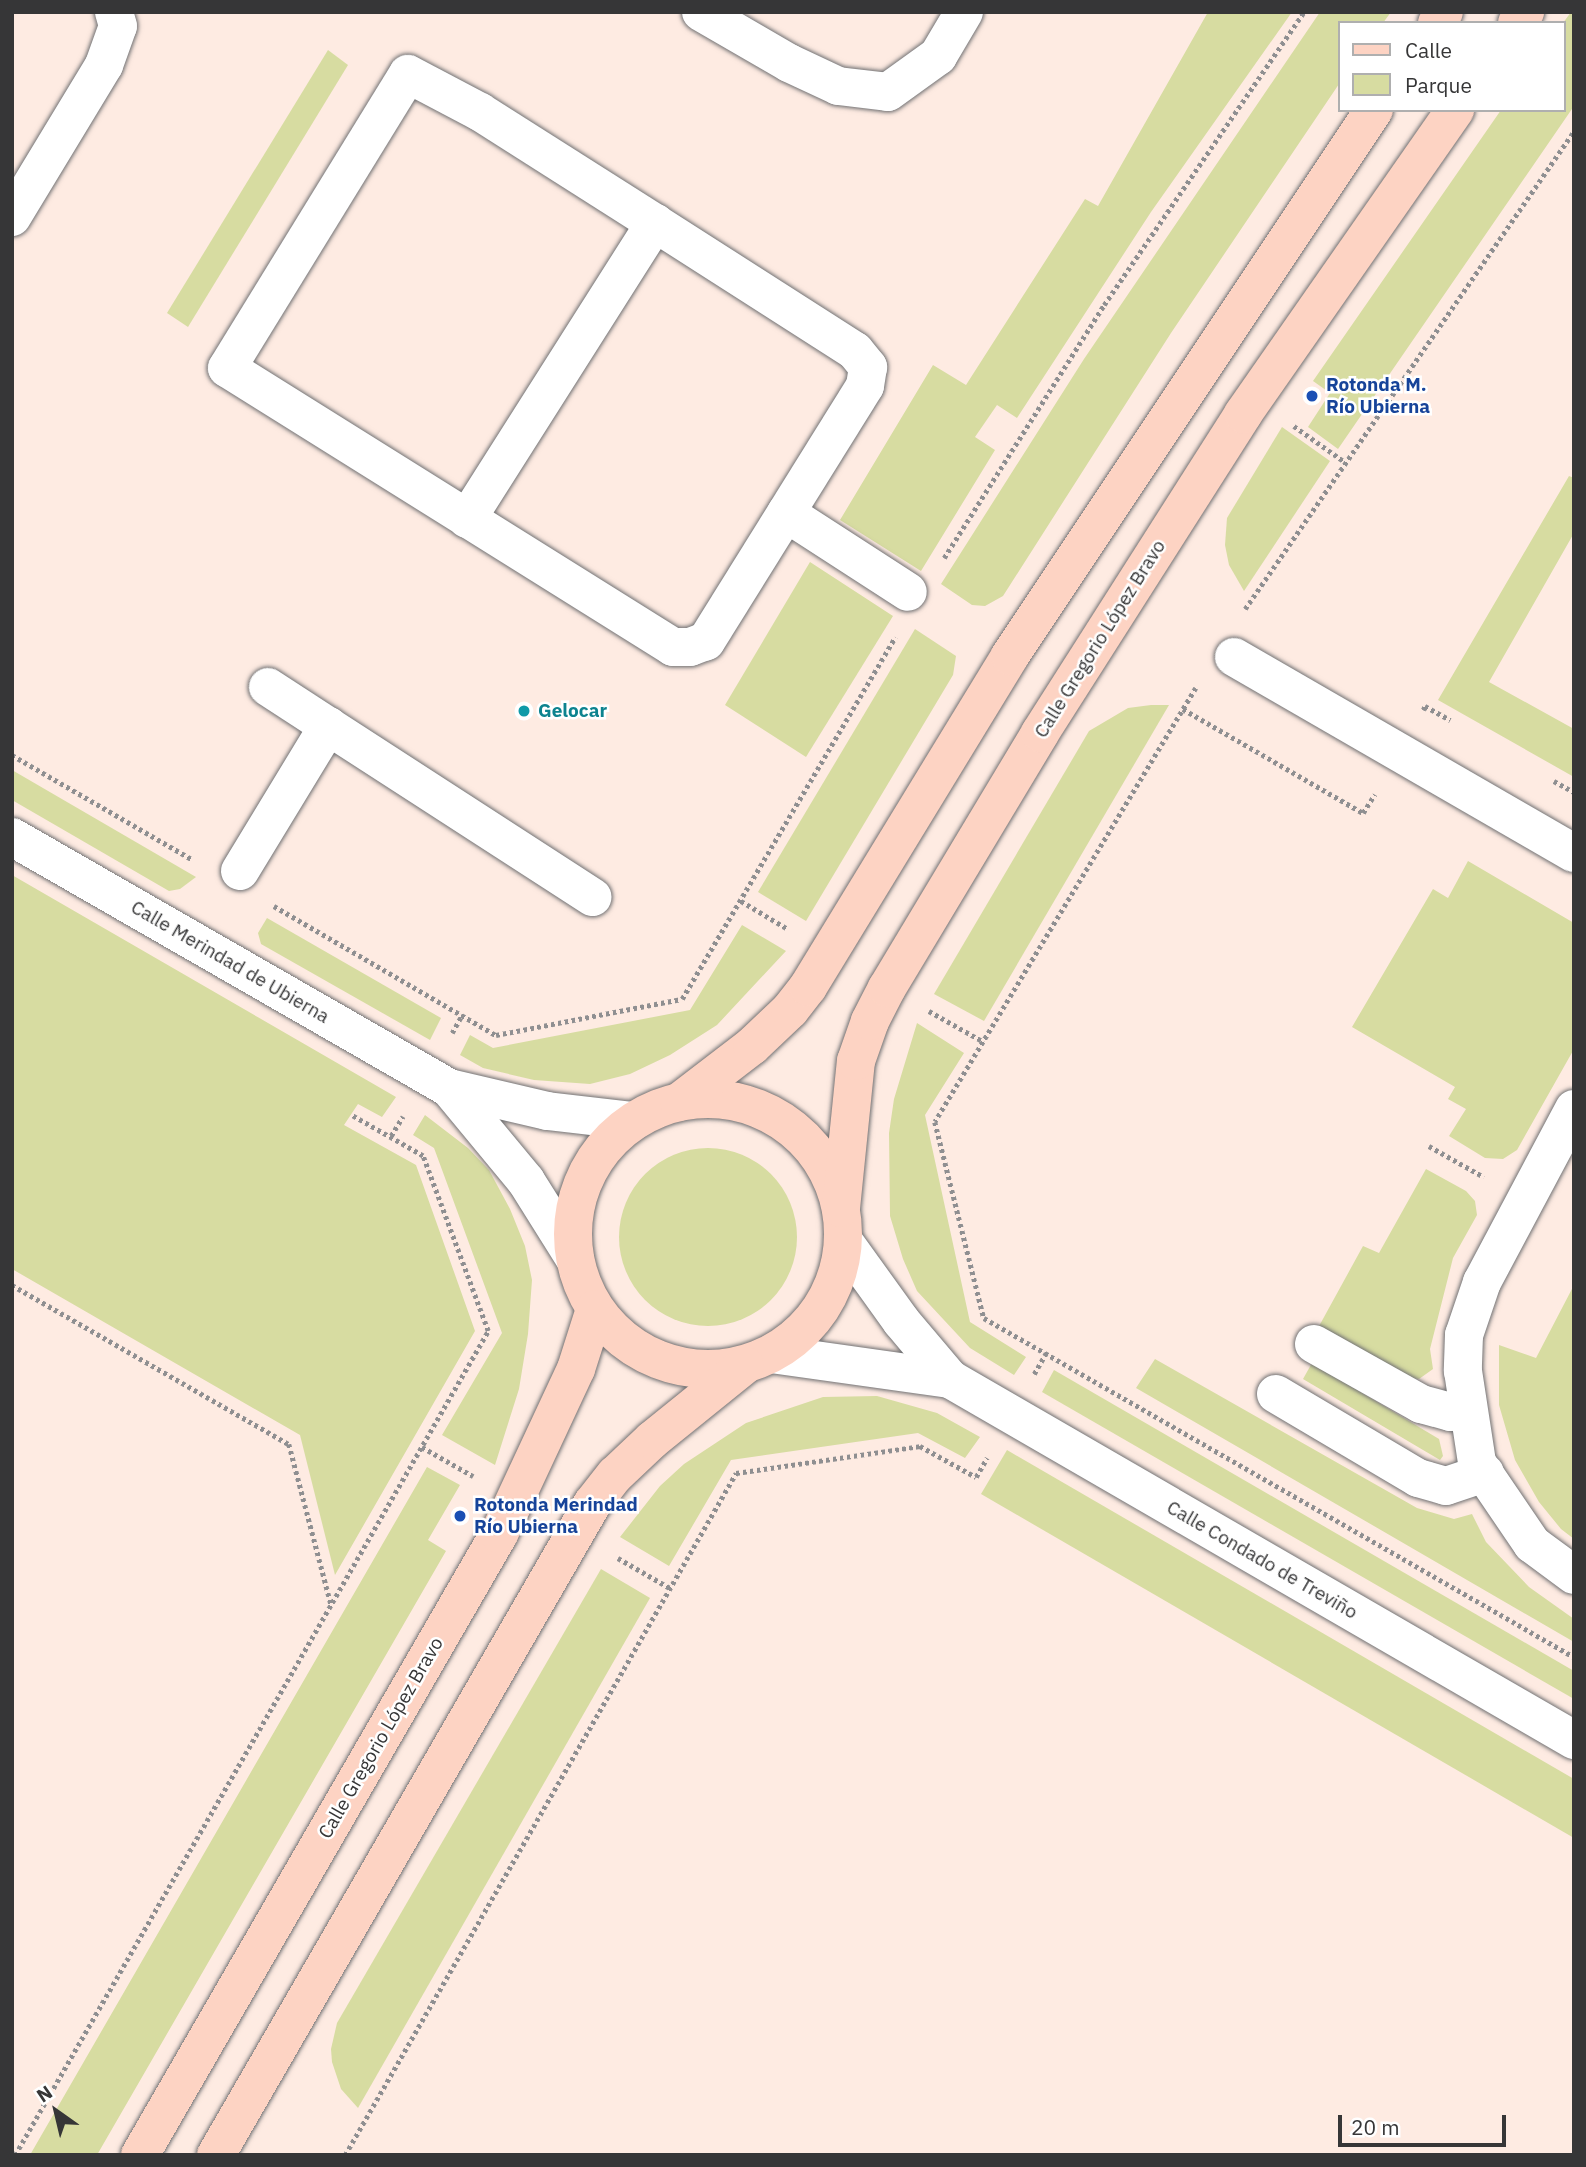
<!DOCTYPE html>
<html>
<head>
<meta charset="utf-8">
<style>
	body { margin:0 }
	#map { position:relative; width:1586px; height:2167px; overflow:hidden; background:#f9f9fb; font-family:"IBM Plex Sans",sans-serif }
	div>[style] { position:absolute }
	.industrial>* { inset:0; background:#feebe2 }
	.green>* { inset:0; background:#d7dca1 }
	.round { border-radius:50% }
	.path>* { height:4.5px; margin-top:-2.25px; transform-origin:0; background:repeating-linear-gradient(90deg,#8f8f91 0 3.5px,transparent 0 7px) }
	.roads { filter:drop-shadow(0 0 2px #717173) drop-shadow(0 0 2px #717173) }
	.minor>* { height:38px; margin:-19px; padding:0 19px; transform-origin:19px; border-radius:19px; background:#fff }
	.major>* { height:38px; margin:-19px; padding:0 19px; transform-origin:19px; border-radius:19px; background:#fdd3c3 }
	.major>.ring { margin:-19px; padding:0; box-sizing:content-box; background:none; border:38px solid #fdd3c3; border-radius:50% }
	.dots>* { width:19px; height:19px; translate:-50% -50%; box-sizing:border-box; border:4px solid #fff; border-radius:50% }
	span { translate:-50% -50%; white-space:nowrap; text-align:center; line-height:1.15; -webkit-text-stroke:5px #fff; paint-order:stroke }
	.transit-label { font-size:19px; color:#164399; font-weight:700 }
	.left { translate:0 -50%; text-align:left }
	.street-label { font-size:19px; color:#363637 }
	.culture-label { font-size:19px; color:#0d838f; font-weight:700 }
	.frame { position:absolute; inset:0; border:14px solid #363637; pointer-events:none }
	.legend { position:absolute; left:1338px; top:21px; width:228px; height:91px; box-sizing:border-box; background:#fff; border:2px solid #afafaf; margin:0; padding:9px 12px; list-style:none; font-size:21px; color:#363637 }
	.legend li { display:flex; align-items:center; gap:14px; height:35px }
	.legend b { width:35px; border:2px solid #afafaf }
	.north { position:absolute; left:21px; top:2076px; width:70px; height:70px; -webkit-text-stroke:5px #fff; paint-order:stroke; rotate:326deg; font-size:19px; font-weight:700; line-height:28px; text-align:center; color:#363637 }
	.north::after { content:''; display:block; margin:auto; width:24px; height:32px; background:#363637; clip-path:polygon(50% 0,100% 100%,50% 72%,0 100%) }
	.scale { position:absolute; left:1338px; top:2115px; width:168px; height:32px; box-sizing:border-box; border:4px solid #363637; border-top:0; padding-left:9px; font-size:21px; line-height:24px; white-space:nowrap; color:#363637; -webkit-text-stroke:5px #fff; paint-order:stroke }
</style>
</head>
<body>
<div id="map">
	<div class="industrial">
		<div style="clip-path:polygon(evenodd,12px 12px,1574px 12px,1574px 2155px,12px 2155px,12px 12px,1339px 23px,1563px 23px,1563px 110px,1339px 110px,1339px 23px)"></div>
	</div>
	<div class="green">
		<div style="clip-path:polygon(1208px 12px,1292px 12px,1151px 212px,1017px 418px,997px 405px,975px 437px,995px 450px,921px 571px,840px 520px,933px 365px,966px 385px,1085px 199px,1098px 206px)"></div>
		<div style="clip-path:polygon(1320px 12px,1391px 12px,1383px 23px,1339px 23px,1339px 84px,1171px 333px,1003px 596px,985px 606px,972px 605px,941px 584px,1084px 359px)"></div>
		<div style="clip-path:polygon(1571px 12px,1574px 12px,1574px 106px,1338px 449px,1308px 427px,1330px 393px,1313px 381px,1501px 110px,1563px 110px,1563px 23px)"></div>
		<div style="clip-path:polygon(328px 50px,348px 65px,188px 327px,167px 313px)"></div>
		<div style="clip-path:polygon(1282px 427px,1330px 461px,1244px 591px,1229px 565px,1225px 545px,1227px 518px)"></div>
		<div style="clip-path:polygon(1569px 476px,1574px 478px,1574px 533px,1489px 682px,1574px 729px,1574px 777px,1438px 700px)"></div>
		<div style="clip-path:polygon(810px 562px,893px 616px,806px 757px,725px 705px)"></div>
		<div style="clip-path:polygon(915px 629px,956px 656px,953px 675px,806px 921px,758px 892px)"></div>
		<div style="clip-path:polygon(1151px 705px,1169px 705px,984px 1021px,934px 994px,1089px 731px,1128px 708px)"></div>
		<div style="clip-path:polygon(12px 770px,196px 877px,180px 889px,169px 891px,12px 800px)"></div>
		<div style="clip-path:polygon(1468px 861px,1574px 923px,1574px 1049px,1517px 1150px,1503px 1159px,1485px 1158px,1449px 1136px,1466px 1109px,1448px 1099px,1455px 1087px,1352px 1027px,1433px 889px,1448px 898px)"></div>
		<div style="clip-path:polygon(12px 875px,396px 1097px,382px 1117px,358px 1104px,344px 1125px,416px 1165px,475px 1331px,335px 1575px,300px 1435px,12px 1269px)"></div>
		<div style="clip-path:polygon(267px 918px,441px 1018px,430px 1040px,261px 944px,258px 933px)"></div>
		<div style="clip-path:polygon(742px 925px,786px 951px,717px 1025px,670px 1055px,630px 1074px,590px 1084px,534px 1080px,483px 1068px,460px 1055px,470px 1035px,493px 1048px,690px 1010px)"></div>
		<div style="clip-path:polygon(917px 1023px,964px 1053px,925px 1115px,970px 1322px,1026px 1357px,1014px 1375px,970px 1348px,917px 1291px,903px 1259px,890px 1216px,889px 1133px,894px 1099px)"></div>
		<div style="clip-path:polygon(425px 1115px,468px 1148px,489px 1170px,510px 1209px,525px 1246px,532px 1280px,528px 1334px,519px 1389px,495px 1465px,442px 1435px,502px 1333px,434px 1148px,413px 1135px)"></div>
		<div class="round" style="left:619px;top:1148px;width:178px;height:178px"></div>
		<div style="clip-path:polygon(1426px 1169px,1466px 1191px,1475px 1201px,1477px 1215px,1453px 1258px,1430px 1349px,1433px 1369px,1419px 1379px,1401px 1377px,1318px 1328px,1363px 1246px,1379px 1253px)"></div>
		<div style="clip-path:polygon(1574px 1285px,1574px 1539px,1561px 1529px,1539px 1502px,1515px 1460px,1499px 1405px,1499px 1345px,1536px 1358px)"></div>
		<div style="clip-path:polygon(1155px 1359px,1417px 1508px,1454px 1519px,1472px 1514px,1486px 1542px,1529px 1587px,1574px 1619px,1574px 1642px,1136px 1388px)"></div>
		<div style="clip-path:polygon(1312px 1363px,1439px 1439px,1443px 1456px,1440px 1460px,1303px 1379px)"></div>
		<div style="clip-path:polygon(1054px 1370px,1574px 1671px,1574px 1699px,1042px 1392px)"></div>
		<div style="clip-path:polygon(877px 1396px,937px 1413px,980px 1437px,965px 1458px,918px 1433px,731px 1460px,669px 1566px,620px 1537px,660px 1486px,684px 1464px,746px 1423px,823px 1397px)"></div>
		<div style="clip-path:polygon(1007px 1450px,1574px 1779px,1574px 1838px,981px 1494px)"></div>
		<div style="clip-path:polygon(427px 1467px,460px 1485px,428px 1540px,446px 1551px,97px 2155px,30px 2155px)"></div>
		<div style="clip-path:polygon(601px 1569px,650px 1598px,358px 2108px,341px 2089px,332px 2062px,331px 2049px,337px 2023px)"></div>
	</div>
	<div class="path">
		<div style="left:1294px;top:426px;width:62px;rotate:35.2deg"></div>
		<div style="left:944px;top:558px;width:299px;rotate:-57.7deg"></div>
		<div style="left:1104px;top:305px;width:355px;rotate:-55.7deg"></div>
		<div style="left:1245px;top:609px;width:580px;rotate:-55.46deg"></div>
		<div style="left:1196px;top:688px;width:506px;rotate:121.02deg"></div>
		<div style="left:935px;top:1122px;width:202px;rotate:76deg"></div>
		<div style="left:984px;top:1318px;width:680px;rotate:29.88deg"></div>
		<div style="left:1183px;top:709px;width:208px;rotate:30deg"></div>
		<div style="left:1363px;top:813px;width:22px;rotate:-58deg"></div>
		<div style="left:1423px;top:710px;width:4px;rotate:-63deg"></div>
		<div style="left:1425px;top:706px;width:29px;rotate:29deg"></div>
		<div style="left:12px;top:755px;width:209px;rotate:30.1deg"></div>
		<div style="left:1554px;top:781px;width:23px;rotate:29deg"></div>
		<div style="left:741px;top:901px;width:55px;rotate:30.8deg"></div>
		<div style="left:274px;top:906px;width:257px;rotate:30.2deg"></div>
		<div style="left:496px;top:1035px;width:189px;rotate:-11deg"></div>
		<div style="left:682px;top:999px;width:420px;rotate:-59.5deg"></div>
		<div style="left:929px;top:1011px;width:63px;rotate:29.4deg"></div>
		<div style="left:452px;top:1033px;width:21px;rotate:-61deg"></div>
		<div style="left:391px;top:1136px;width:23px;rotate:-59deg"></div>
		<div style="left:1429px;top:1146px;width:63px;rotate:29.4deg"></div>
		<div style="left:12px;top:1285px;width:319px;rotate:29.9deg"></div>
		<div style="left:289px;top:1444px;width:165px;rotate:75.3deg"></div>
		<div style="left:1034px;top:1374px;width:24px;rotate:-60deg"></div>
		<div style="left:422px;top:1447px;width:59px;rotate:29.6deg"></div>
		<div style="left:618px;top:1558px;width:60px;rotate:30deg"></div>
		<div style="left:15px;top:2155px;width:950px;rotate:-60.14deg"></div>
		<div style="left:488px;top:1331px;width:187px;rotate:-110.4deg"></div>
		<div style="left:423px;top:1156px;width:81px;rotate:-150.3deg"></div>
		<div style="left:345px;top:2155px;width:786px;rotate:-60.17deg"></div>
		<div style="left:736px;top:1473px;width:186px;rotate:-8.3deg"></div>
		<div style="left:920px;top:1446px;width:64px;rotate:29deg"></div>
		<div style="left:976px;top:1477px;width:22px;rotate:-60deg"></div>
	</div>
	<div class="roads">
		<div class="minor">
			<div style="left:701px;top:12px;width:102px;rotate:30.1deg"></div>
			<div style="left:789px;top:63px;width:54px;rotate:25.1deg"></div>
			<div style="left:838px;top:86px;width:50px;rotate:6.8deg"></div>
			<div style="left:888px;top:92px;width:62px;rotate:-35.8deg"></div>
			<div style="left:938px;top:56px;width:51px;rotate:-59.4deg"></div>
			<div style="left:408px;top:74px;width:81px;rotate:27.8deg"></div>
			<div style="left:480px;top:112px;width:207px;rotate:32.4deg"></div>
			<div style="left:655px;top:223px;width:237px;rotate:32.6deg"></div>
			<div style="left:855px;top:351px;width:21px;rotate:51deg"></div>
			<div style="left:868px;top:367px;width:19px;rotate:99deg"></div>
			<div style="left:865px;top:386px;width:301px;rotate:121.9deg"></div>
			<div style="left:706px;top:641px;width:17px;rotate:159deg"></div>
			<div style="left:690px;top:647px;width:17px;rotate:180deg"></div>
			<div style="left:673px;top:647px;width:526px;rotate:-147.97deg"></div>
			<div style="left:227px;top:368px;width:345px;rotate:-58.4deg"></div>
			<div style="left:12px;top:217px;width:178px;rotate:-58.8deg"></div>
			<div style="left:104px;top:65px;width:41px;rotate:-70.3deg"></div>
			<div style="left:118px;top:26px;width:15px;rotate:-106deg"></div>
			<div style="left:786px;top:513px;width:145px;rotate:32.9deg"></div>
			<div style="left:467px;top:519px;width:351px;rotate:-57.6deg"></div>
			<div style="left:1234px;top:657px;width:392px;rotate:30deg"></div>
			<div style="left:268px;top:687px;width:72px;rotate:33deg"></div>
			<div style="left:12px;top:837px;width:504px;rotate:29.87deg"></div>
			<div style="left:449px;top:1088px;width:101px;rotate:13.2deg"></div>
			<div style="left:547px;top:1111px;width:87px;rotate:6.6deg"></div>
			<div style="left:240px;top:871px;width:170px;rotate:-58.7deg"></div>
			<div style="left:328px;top:726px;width:315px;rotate:32.9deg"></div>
			<div style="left:449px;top:1088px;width:121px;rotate:50.4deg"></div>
			<div style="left:526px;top:1181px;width:92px;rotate:57.9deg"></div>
			<div style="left:1574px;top:1109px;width:196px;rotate:118deg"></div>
			<div style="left:1482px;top:1282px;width:56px;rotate:108.8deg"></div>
			<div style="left:1464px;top:1335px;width:36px;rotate:92deg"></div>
			<div style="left:1463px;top:1371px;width:93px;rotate:81.3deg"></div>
			<div style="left:1477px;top:1463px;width:98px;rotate:55.8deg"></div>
			<div style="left:1532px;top:1544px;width:52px;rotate:36.4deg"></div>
			<div style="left:845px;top:1243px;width:96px;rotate:54.3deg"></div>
			<div style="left:901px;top:1321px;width:76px;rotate:49.8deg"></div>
			<div style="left:950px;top:1379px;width:721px;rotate:30.05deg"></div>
			<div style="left:1314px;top:1344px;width:123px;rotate:29.3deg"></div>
			<div style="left:1421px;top:1404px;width:31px;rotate:15deg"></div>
			<div style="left:1451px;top:1412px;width:17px;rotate:-17deg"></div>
			<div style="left:772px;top:1354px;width:180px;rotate:8deg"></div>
			<div style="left:1276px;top:1394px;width:165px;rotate:30.6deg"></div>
			<div style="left:1418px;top:1478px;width:29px;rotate:16deg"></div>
			<div style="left:1446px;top:1486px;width:41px;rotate:-18.4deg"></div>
		</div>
		<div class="major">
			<div style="left:1437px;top:23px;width:13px;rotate:-58deg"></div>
			<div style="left:1517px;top:23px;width:14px;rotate:-54deg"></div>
			<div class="ring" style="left:573px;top:1099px;width:232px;height:232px"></div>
			<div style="left:679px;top:1102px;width:92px;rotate:-37.5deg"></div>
			<div style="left:752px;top:1046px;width:52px;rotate:-43.5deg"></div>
			<div style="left:790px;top:1010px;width:29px;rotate:-52deg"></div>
			<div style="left:808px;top:987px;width:388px;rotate:-58.6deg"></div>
			<div style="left:1010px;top:656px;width:656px;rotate:-56.31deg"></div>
			<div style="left:841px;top:1208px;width:148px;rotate:-84.2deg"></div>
			<div style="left:856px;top:1061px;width:42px;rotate:-70.7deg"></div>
			<div style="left:870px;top:1021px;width:37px;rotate:-63deg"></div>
			<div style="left:887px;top:988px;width:297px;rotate:-59deg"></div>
			<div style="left:1040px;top:733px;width:378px;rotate:-57.5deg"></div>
			<div style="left:1243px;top:414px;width:371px;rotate:-55.1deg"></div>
			<div style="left:140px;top:2155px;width:717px;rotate:-59.97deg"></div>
			<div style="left:499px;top:1534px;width:182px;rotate:-65deg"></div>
			<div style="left:576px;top:1369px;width:63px;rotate:-72.4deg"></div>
			<div style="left:216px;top:2155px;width:752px;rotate:-59.99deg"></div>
			<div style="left:592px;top:1504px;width:37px;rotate:-52deg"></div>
			<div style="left:615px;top:1475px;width:51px;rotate:-43.4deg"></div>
			<div style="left:652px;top:1440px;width:119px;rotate:-38.9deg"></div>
		</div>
	</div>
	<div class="dots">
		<div style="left:1312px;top:396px;background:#1a4fb4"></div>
		<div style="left:524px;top:711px;background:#0f9aa8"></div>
		<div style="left:460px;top:1516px;background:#1a4fb4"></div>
	</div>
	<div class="transit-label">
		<span class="left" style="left:1326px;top:396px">Rotonda M.<br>Río Ubierna</span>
		<span class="left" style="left:474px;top:1516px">Rotonda Merindad<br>Río Ubierna</span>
	</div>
	<div class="street-label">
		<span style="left:1100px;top:639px;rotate:-58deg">Calle Gregorio López Bravo</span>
		<span style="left:230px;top:962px;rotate:30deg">Calle Merindad de Ubierna</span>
		<span style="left:1262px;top:1560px;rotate:30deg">Calle Condado de Treviño</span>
		<span style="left:381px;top:1738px;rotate:-60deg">Calle Gregorio López Bravo</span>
	</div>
	<div class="culture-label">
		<span class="left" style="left:538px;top:711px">Gelocar</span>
	</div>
	<div class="frame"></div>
	<ul class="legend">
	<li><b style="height:9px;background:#fdd3c3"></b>Calle</li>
	<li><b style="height:19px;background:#d7dca1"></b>Parque</li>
	</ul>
	<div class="north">N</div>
	<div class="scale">20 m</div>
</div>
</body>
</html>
